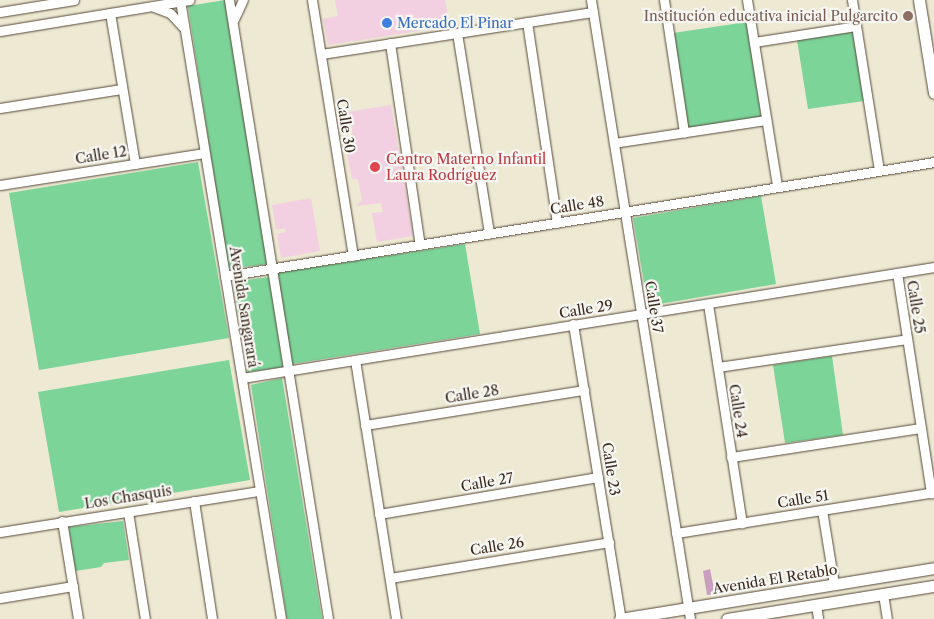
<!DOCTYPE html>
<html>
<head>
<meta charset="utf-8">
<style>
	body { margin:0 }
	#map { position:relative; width:934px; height:619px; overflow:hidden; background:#ede9d2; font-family:"Libre Caslon Text",serif }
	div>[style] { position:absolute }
	.built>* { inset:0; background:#f2cfe1 }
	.green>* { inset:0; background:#7cd499 }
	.building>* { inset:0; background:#c99ebe }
	.roads { filter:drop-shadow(0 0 1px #564739) drop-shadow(0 0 1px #564739) }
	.minor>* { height:9px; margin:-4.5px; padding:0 4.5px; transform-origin:4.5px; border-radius:4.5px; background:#fff }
	.major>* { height:11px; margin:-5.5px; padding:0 5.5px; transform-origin:5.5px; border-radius:5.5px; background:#fff }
	.dots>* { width:14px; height:14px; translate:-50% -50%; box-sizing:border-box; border:2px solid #f6f6f2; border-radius:50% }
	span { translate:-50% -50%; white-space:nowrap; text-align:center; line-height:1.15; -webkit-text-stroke:4.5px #f6f6f2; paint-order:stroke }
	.education-label { font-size:14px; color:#785e54 }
	.right { translate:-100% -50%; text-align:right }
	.shop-label { font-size:14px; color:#366cbe }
	.left { translate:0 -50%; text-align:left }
	.street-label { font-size:14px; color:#3b2a1e }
	.health-label { font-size:14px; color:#be3a42 }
</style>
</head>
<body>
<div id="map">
	<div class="built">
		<div style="clip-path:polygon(335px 0,445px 0,450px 26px,328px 45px,323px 19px,338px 16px)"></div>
		<div style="clip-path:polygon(391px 105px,413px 236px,377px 242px,372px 213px,383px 212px,381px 203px,356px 206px,362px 200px,358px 179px,352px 179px,347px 155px,354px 145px,351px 123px,342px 124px,341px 113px)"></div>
		<div style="clip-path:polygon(311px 198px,320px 251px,281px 258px,277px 234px,286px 232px,285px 228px,276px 230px,272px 205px)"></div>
	</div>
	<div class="green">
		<div style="clip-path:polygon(225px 0,268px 264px,228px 269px,188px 6px)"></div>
		<div style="clip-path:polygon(747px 22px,761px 117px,688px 128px,673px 33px)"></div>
		<div style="clip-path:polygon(853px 32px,864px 101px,808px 109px,797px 40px)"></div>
		<div style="clip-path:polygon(198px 162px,229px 338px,39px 370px,9px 193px)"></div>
		<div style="clip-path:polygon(761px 196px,776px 284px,648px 306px,633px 218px)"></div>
		<div style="clip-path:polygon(465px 244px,480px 334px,292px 364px,277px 273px)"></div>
		<div style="clip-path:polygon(269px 277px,283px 367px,248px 372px,233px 282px)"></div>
		<div style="clip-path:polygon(832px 356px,843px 435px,785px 443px,773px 365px)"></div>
		<div style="clip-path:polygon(229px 360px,250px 480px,59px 512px,38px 392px)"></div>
		<div style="clip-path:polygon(282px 378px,322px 619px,287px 619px,251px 385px)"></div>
		<div style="clip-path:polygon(123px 521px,129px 560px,104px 563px,101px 567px,75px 571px,69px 527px)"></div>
	</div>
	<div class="building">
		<div style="clip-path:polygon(710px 569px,715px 594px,707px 595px,703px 571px)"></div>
	</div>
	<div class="roads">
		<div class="minor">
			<div style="left:180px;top:0;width:627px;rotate:80.73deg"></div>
			<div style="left:229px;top:0;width:627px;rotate:80.91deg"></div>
			<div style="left:312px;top:0;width:259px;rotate:80.9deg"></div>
			<div style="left:591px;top:0;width:627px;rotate:80.91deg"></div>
			<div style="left:664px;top:0;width:134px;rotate:81.4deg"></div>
			<div style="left:747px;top:0;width:188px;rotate:80.8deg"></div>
			<div style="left:852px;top:0;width:173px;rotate:81deg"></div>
			<div style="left:154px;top:7px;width:17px;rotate:21deg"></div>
			<div style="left:170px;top:13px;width:19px;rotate:47deg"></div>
			<div style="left:0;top:12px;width:75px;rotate:-9.2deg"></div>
			<div style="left:110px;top:13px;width:153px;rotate:80.6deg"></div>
			<div style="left:234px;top:19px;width:21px;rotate:-65deg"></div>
			<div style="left:527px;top:22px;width:203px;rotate:81.5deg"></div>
			<div style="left:0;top:31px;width:192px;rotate:-9.3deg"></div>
			<div style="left:457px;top:33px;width:203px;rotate:80.9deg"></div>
			<div style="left:754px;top:42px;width:103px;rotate:-8.9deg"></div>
			<div style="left:390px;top:43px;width:204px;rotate:81.6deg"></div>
			<div style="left:321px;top:54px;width:275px;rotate:-8.8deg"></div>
			<div style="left:0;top:108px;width:123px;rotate:-8.9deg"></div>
			<div style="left:614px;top:143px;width:154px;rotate:-8.6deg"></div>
			<div style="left:0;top:185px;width:207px;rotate:-8.9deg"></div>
			<div style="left:897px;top:273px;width:223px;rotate:81.2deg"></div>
			<div style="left:225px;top:276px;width:718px;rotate:-9.13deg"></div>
			<div style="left:708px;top:304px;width:222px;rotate:81.2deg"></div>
			<div style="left:573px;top:324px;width:299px;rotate:80.8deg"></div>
			<div style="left:355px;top:360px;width:262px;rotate:81deg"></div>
			<div style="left:718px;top:367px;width:191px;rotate:-8.4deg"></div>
			<div style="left:242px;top:378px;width:701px;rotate:-9.11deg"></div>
			<div style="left:365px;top:425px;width:222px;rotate:-9.1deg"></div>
			<div style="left:731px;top:457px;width:192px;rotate:-8.7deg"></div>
			<div style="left:194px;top:501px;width:119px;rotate:81.3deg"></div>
			<div style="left:822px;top:510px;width:75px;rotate:80.8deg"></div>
			<div style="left:128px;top:512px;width:108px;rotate:81deg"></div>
			<div style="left:379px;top:514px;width:222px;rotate:-9.6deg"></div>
			<div style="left:62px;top:521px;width:99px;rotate:80.7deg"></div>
			<div style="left:0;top:532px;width:263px;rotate:-9deg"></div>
			<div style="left:676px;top:533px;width:261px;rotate:-9deg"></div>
			<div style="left:390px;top:578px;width:222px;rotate:-9.3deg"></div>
			<div style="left:883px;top:594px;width:25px;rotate:81deg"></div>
			<div style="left:0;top:598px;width:74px;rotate:-9.3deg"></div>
			<div style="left:816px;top:604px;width:15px;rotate:82deg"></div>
		</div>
		<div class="major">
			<div style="left:919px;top:0;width:94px;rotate:80.8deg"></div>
			<div style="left:620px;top:619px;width:318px;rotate:-9.2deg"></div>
			<div style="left:727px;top:619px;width:210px;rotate:-9.1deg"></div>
		</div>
	</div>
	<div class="dots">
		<div style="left:908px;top:16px;background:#8d6e63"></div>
		<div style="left:387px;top:23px;background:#3f7fe0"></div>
		<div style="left:375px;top:167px;background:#e0444e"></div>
	</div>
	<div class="education-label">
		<span class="right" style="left:898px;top:16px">Institución educativa inicial Pulgarcito</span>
	</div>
	<div class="shop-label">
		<span class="left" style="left:397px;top:23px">Mercado El Pinar</span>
	</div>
	<div class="street-label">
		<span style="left:346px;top:126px;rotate:81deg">Calle 30</span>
		<span style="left:101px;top:155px;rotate:-9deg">Calle 12</span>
		<span style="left:577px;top:205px;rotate:-9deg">Calle 48</span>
		<span style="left:244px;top:307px;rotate:81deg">Avenida Sangarará</span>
		<span style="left:654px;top:307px;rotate:81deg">Calle 37</span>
		<span style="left:916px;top:307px;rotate:81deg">Calle 25</span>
		<span style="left:586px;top:309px;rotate:-9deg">Calle 29</span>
		<span style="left:472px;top:394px;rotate:-9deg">Calle 28</span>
		<span style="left:738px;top:411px;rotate:81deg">Calle 24</span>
		<span style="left:611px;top:469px;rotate:81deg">Calle 23</span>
		<span style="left:487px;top:482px;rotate:-10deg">Calle 27</span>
		<span style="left:128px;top:497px;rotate:-9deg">Los Chasquis</span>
		<span style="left:803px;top:499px;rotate:-9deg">Calle 51</span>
		<span style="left:497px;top:546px;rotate:-9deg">Calle 26</span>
		<span style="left:775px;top:579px;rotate:-9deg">Avenida El Retablo</span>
	</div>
	<div class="health-label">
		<span class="left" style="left:386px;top:167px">Centro Materno Infantil<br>Laura Rodríguez</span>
	</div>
</div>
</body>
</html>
